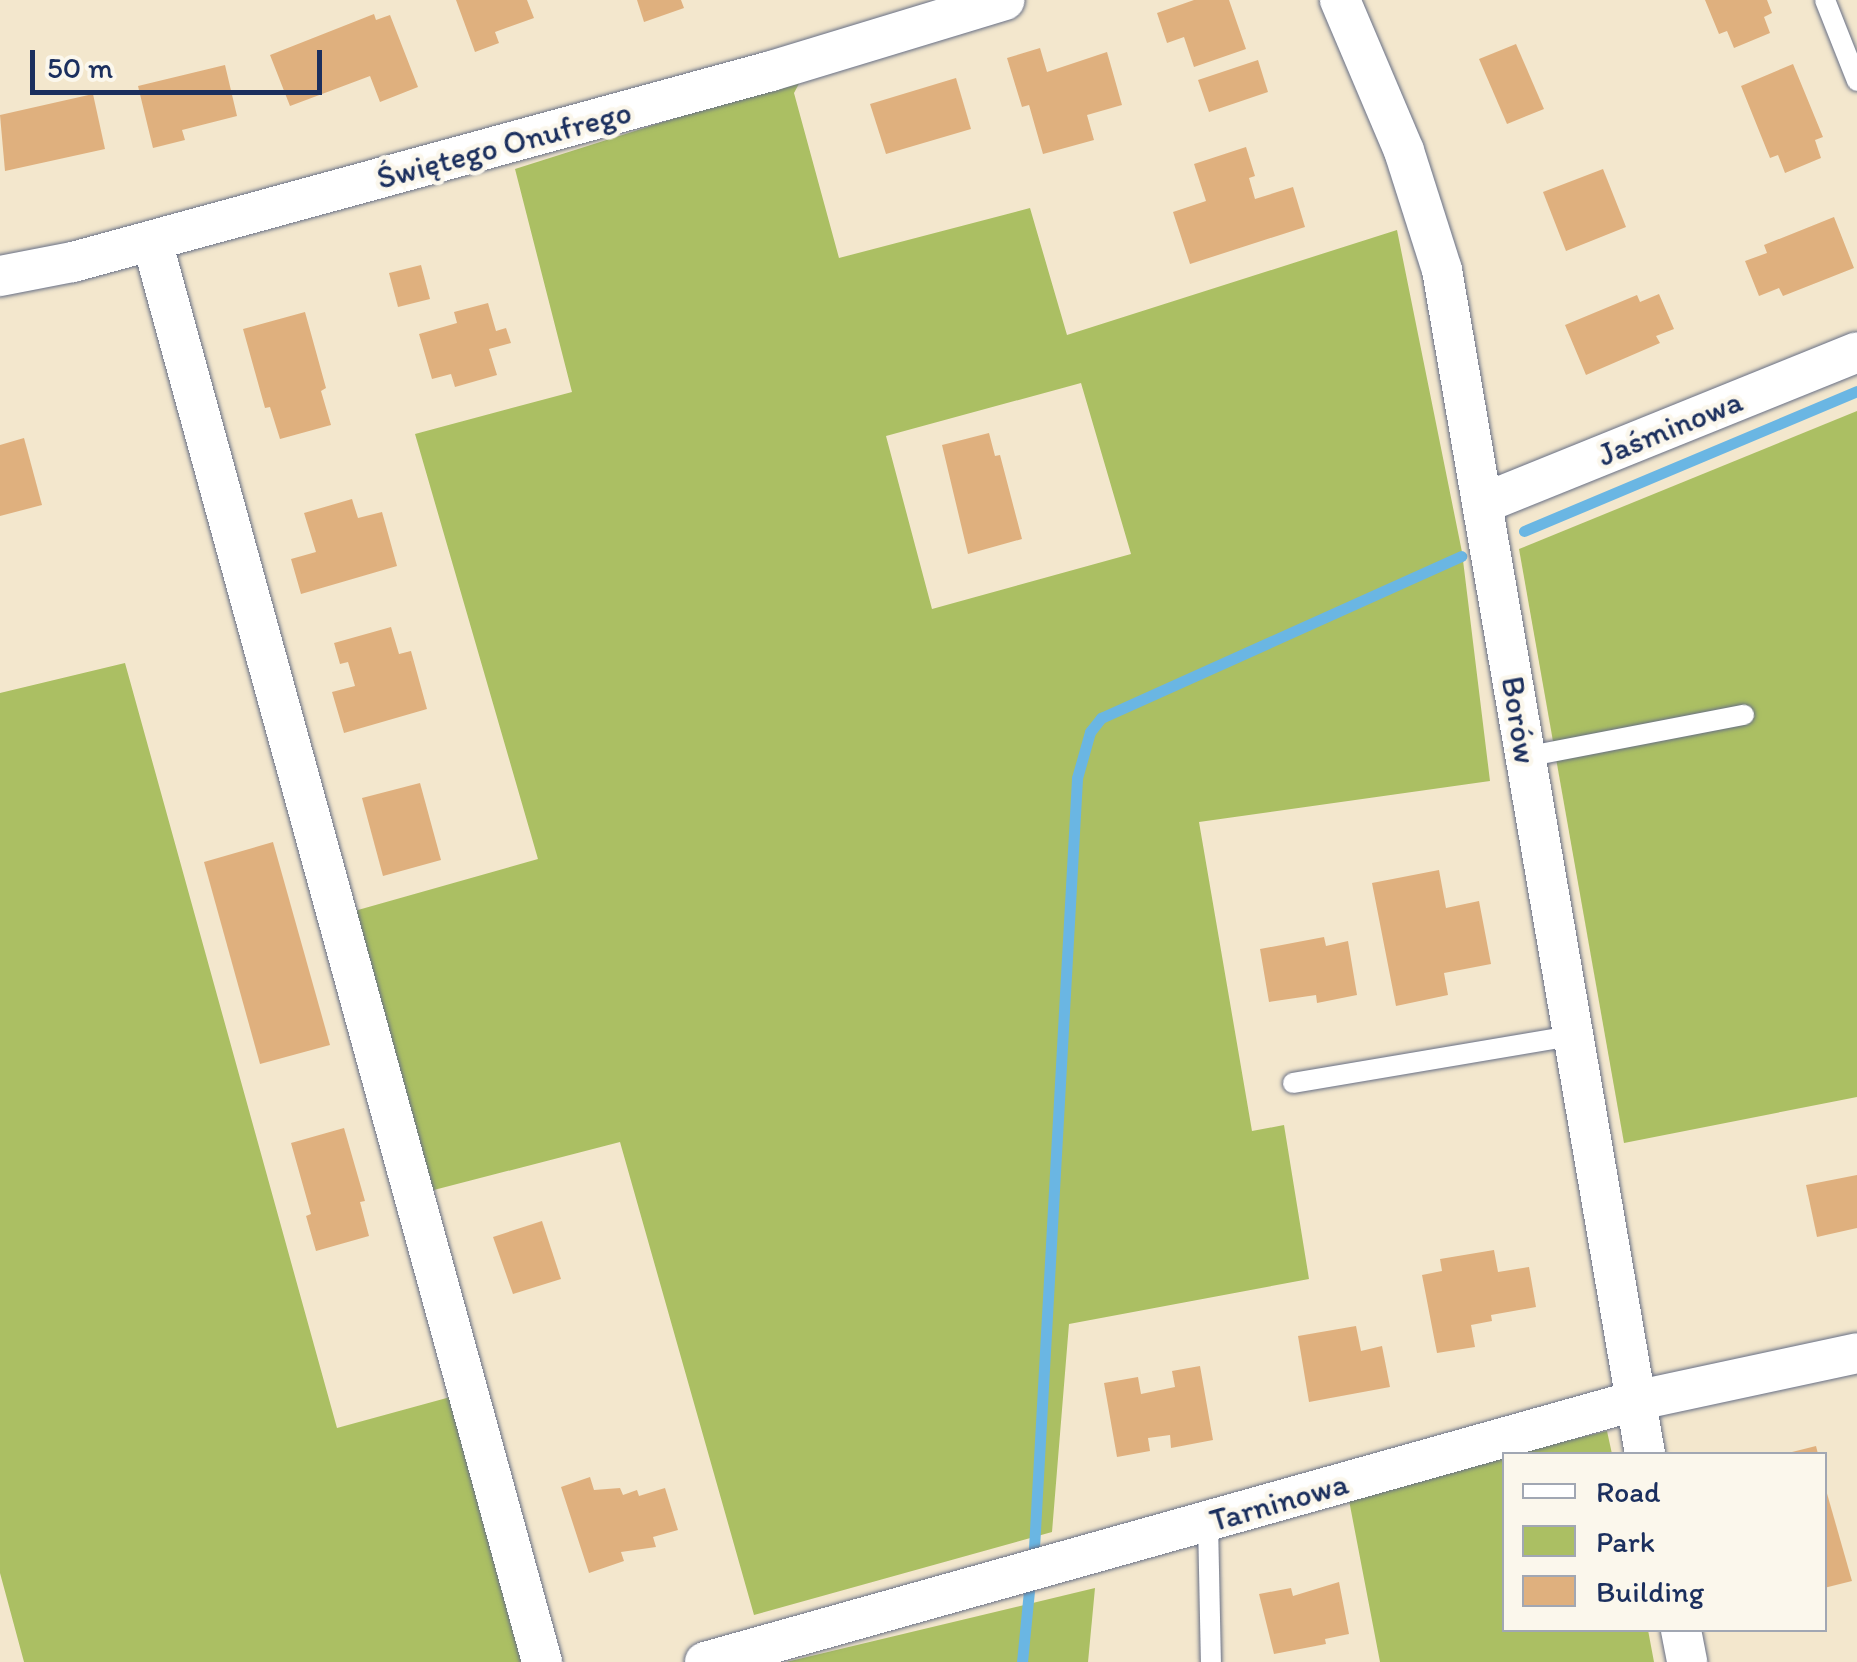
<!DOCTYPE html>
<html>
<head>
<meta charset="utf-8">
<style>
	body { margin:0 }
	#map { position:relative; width:1857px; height:1662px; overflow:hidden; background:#f3e7cd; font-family:Itim,sans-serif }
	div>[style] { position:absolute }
	.green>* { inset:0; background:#abbf63 }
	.stream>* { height:11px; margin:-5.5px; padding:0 5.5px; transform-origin:5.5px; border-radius:5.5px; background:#6ab6e3 }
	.building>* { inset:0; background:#dfb07e }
	.roads { filter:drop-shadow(0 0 2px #676f85) drop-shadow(0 0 2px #676f85) }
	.service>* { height:20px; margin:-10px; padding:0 10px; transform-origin:10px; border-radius:10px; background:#fff }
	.minor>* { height:40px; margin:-20px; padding:0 20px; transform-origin:20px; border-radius:20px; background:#fff }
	span { translate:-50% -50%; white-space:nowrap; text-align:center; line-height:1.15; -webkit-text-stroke:9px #fbf7ec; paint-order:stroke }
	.street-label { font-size:32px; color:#1b2f5e }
	.legend { position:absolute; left:1502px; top:1452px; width:325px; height:180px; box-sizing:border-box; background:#fbf7ec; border:2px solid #a1a7b3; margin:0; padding:12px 18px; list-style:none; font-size:30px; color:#1b2f5e }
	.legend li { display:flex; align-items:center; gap:20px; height:50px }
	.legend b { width:50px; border:2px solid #a1a7b3 }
	.scale { position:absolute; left:30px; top:50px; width:292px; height:45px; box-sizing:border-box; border:5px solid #1b2f5e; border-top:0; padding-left:12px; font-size:30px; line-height:35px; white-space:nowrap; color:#1b2f5e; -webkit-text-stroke:8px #fbf7ec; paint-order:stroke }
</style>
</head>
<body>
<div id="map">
	<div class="green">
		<div style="clip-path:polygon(evenodd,802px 78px,794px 93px,839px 258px,1030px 208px,1067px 335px,1397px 230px,1462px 552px,1490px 781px,1199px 822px,1252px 1131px,1284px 1125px,1309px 1279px,1069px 1324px,1052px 1532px,754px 1615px,620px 1142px,430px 1191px,521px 1662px,24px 1662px,0 1573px,0 693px,125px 663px,337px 1428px,454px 1396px,319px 921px,538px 859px,415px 434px,572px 392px,515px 169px,802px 78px,1081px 383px,1131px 554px,932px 609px,886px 436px,1081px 383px)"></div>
		<div style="clip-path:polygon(1857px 411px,1857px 1097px,1624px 1143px,1519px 549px)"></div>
		<div style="clip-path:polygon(1607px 1431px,1612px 1454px,1511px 1454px)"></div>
		<div style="clip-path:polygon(1504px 1456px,1504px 1630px,1648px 1630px,1654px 1662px,1380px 1662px,1348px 1495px)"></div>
		<div style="clip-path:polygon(1095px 1588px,1088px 1662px,786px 1662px)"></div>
	</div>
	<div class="stream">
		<div style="left:1524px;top:531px;width:361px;rotate:-22.8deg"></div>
		<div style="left:1034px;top:1548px;width:771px;rotate:-86.8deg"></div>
		<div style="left:1077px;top:778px;width:48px;rotate:-74.2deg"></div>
		<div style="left:1090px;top:732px;width:18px;rotate:-52deg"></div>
		<div style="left:1101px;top:718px;width:395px;rotate:-24.2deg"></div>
		<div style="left:1022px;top:1662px;width:71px;rotate:-84.4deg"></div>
	</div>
	<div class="building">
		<div style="clip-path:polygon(456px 0,527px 0,534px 18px,495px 32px,499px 43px,475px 52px)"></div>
		<div style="clip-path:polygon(637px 0,681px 0,684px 8px,644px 22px)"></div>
		<div style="clip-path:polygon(1194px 0,1229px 0,1246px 49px,1194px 67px,1184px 37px,1167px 43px,1157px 13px)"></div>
		<div style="clip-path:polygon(1705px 0,1767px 0,1772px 13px,1764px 17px,1770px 33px,1734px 48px,1727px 31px,1719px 34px)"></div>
		<div style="clip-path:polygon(374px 14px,376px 20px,390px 15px,418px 87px,380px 102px,370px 76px,290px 106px,270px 55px)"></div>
		<div style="clip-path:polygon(1516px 44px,1544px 109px,1507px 124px,1479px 59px)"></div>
		<div style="clip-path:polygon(1040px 48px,1047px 72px,1107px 52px,1122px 105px,1087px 115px,1094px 140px,1043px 154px,1029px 105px,1022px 107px,1007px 58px)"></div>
		<div style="clip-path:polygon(1258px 60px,1268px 92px,1209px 112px,1198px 80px)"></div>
		<div style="clip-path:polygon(1793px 64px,1823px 137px,1815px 140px,1821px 158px,1785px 173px,1778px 155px,1770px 158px,1741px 86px)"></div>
		<div style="clip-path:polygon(225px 65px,237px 116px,182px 130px,185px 140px,153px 148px,138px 86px)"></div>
		<div style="clip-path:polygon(956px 78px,971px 129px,886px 154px,870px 104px)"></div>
		<div style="clip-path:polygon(93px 94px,105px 149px,5px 171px,0 115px)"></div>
		<div style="clip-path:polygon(1246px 147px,1255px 176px,1249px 178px,1255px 199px,1293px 187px,1305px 227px,1190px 264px,1173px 212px,1206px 201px,1194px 164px)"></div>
		<div style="clip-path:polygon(1603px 169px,1626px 227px,1566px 251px,1543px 192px)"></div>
		<div style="clip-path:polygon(1834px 217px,1854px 268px,1783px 296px,1779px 288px,1759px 296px,1745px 261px,1767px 253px,1764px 245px)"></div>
		<div style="clip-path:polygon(421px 265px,430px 299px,398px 307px,389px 273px)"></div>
		<div style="clip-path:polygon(1659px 294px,1674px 329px,1656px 336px,1660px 343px,1586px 375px,1565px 325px,1637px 295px,1640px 302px)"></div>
		<div style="clip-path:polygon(488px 303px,496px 331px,506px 328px,511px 343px,489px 349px,497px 375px,455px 387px,451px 374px,432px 379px,419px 334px,457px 323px,454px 312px)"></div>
		<div style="clip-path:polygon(305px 312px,326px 388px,321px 391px,331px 425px,280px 439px,270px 407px,265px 408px,243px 329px)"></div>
		<div style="clip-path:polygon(989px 433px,995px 456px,1000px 455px,1022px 539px,968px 554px,942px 445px)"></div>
		<div style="clip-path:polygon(24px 438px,42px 505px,0 516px,0 445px)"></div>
		<div style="clip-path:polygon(352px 499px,358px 518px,382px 512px,397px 566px,301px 594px,291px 559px,316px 552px,304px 513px)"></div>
		<div style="clip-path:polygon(391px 627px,399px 654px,411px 651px,427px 709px,344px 733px,332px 692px,355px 686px,348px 662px,340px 664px,334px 643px)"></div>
		<div style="clip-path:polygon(420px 783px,441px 860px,383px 876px,362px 798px)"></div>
		<div style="clip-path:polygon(273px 842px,330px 1045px,260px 1064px,204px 862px)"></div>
		<div style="clip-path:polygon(1439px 870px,1446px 908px,1479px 901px,1491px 964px,1444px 973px,1448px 995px,1396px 1006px,1372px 883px)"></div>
		<div style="clip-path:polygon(1324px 937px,1326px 946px,1348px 941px,1357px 995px,1317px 1003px,1316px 995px,1269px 1002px,1260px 949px)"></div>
		<div style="clip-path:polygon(344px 1128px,365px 1201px,360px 1202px,369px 1236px,316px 1251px,306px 1216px,311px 1214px,291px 1143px)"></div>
		<div style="clip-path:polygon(1857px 1175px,1857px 1228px,1817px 1237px,1806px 1185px)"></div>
		<div style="clip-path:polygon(542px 1221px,561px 1279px,513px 1294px,493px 1237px)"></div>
		<div style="clip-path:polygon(1494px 1250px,1498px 1272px,1529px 1267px,1536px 1307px,1491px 1315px,1492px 1321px,1471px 1325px,1475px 1347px,1437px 1353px,1422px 1275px,1442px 1271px,1440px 1259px)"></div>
		<div style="clip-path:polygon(1356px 1326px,1361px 1351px,1382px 1346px,1390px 1387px,1309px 1402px,1298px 1336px)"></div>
		<div style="clip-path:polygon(1200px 1366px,1213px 1440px,1171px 1448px,1170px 1435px,1148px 1438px,1150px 1451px,1117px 1457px,1104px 1383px,1138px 1377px,1141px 1394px,1175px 1387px,1172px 1371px)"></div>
		<div style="clip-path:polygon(1816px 1446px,1818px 1454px,1788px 1454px,1788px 1453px)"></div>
		<div style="clip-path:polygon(590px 1477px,594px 1490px,620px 1488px,623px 1495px,637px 1490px,639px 1496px,665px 1488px,678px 1530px,653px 1537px,656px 1547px,621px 1552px,624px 1561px,589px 1573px,561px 1487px)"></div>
		<div style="clip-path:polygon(1824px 1483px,1852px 1581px,1824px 1588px)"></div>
		<div style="clip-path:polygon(1339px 1582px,1349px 1634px,1325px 1639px,1326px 1644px,1274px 1654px,1259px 1594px,1291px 1588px,1293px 1596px)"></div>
	</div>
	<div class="roads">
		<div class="service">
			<div style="left:1825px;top:0;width:87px;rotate:68.4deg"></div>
			<div style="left:1525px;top:757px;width:223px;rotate:-10.9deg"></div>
			<div style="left:1293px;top:1083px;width:283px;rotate:-9.6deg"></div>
			<div style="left:1208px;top:1522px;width:140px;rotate:88.8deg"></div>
		</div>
		<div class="minor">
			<div style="left:1340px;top:0;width:164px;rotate:67deg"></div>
			<div style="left:1404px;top:151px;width:125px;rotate:72.3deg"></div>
			<div style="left:1442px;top:270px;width:1201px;rotate:80.27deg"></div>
			<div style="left:152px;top:241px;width:1474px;rotate:74.65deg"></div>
			<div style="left:0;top:276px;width:74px;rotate:-10.9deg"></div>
			<div style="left:73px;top:262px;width:724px;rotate:-15.3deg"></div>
			<div style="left:771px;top:71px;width:244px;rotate:-16.9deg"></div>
			<div style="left:1484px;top:503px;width:402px;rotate:-22deg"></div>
			<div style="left:1681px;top:1630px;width:33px;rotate:79deg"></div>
			<div style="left:705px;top:1662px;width:965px;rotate:-15.69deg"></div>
			<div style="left:1634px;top:1401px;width:228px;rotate:-12.1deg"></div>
		</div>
	</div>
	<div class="street-label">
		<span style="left:504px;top:145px;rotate:-15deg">Świętego Onufrego</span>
		<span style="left:1670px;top:428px;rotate:-22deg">Jaśminowa</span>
		<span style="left:1519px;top:720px;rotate:81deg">Borów</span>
		<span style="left:1279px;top:1502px;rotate:-16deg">Tarninowa</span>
	</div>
	<ul class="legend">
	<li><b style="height:12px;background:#fff"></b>Road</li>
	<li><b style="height:28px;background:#abbf63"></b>Park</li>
	<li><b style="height:28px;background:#dfb07e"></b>Building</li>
	</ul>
	<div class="scale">50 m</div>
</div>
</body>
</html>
